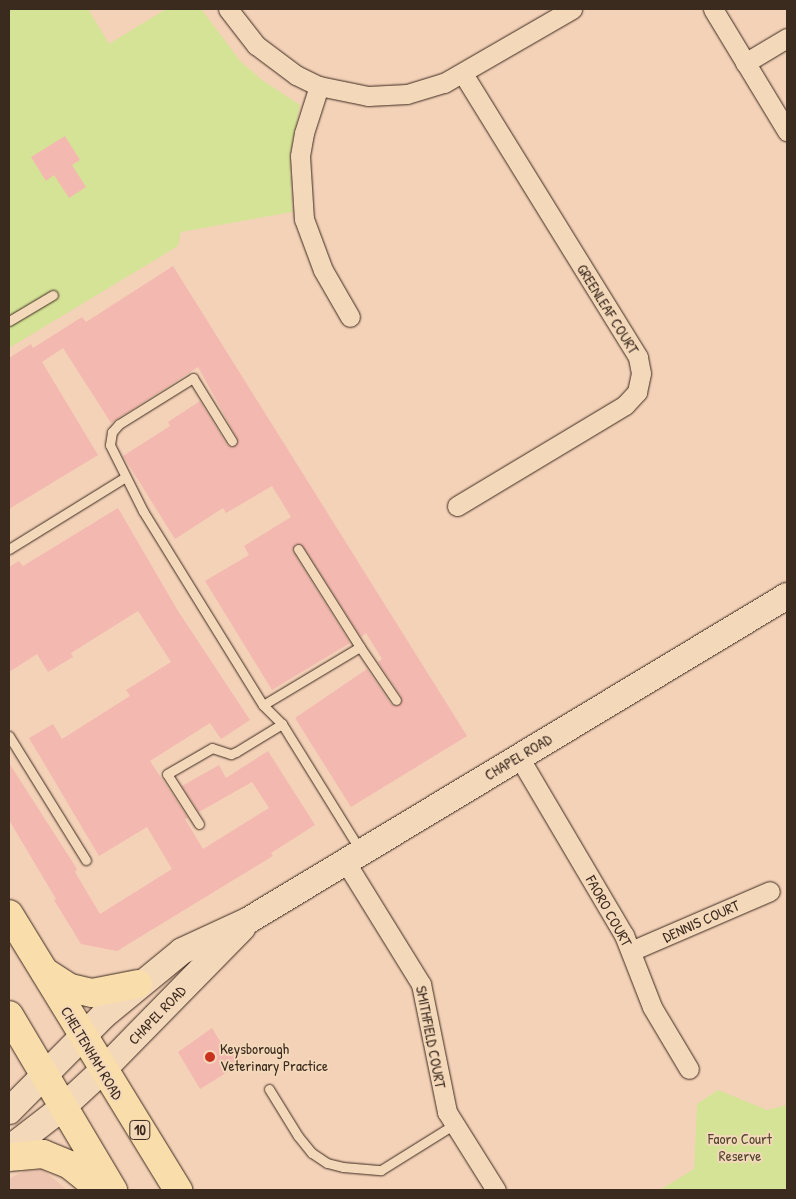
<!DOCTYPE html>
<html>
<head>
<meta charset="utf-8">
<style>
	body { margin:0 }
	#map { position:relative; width:796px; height:1199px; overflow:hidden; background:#f4d2b8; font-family:"Patrick Hand",sans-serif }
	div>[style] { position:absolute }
	.built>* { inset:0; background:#edc4af }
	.green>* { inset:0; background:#d5e396 }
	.building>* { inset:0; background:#f3b8af }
	.roads { filter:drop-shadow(0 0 1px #3b2a1e) drop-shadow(0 0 1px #3b2a1e) }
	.service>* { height:9px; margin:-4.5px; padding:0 4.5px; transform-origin:4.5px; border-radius:4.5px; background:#f4d8ba }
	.minor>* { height:19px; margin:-9.5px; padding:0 9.5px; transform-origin:9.5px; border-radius:9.5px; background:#f4d8ba }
	.secondary>* { height:26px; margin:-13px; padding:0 13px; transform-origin:13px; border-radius:13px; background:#f4d8ba }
	.primary>* { height:28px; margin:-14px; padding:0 14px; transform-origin:14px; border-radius:14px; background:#f9ddab }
	.dots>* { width:14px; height:14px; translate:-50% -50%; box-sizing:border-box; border:2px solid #f4d8ba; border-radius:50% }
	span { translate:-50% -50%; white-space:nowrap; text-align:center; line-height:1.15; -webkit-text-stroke:4px #f4d8ba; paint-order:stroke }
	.shield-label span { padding:1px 4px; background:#f4d8ba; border:1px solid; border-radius:4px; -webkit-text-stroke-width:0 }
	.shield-label { font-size:14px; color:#3b2a1e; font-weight:700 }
	.street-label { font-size:15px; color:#3b2a1e }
	.poi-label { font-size:15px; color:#3b2a1e }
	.left { translate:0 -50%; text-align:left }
	.park-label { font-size:15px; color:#524630 }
	.frame { position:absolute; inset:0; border:10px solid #3b2a1e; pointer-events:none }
</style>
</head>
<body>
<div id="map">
	<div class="built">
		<div style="clip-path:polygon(42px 1169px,67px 1190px,9px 1190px,9px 1179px,24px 1171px)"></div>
	</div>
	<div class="green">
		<div style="clip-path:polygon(9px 9px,88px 9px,109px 44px,166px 9px,201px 9px,240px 61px,262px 80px,300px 105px,290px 154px,292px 212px,181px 232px,178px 246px,9px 348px)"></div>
		<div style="clip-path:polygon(718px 1090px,767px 1110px,787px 1105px,787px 1190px,660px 1190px,694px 1169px,697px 1104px)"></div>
	</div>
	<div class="building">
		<div style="clip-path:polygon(65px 136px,80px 160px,72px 165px,86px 187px,69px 198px,54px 175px,46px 181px,31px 157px)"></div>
		<div style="clip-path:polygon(173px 266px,467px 736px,351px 807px,295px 718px,367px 669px,391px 704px,397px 706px,401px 703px,401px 696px,378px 662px,382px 659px,366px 633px,361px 637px,303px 546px,295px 544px,293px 552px,350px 643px,272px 690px,205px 581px,249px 555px,244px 546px,291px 517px,272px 486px,226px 513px,223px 508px,175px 539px,123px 456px,170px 426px,168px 422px,200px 401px,227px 445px,232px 447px,237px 444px,237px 438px,198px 367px,111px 423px,63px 348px,42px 362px,98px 455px,9px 509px,9px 358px,31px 344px,33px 348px,82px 317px,86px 322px)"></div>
		<div style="clip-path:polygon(118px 508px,178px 611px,250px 720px,221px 739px,210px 723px,150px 761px,188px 818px,185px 819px,203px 849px,269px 808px,252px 782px,199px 812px,182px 786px,219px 765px,226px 778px,268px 751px,315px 825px,271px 853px,273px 856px,117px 951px,81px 944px,54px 900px,56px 899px,9px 820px,9px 763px,77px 869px,75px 872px,100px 914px,172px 869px,147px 827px,99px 856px,29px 738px,53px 724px,62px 739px,130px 696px,126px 690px,171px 662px,138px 611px,71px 653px,73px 657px,48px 672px,37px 654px,9px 672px,9px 567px,19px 561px,23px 566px)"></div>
		<div style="clip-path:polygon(212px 1028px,226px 1051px,232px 1047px,242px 1063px,200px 1089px,178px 1052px)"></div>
	</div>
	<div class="roads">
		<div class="service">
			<div style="left:9px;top:321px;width:51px;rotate:-30.6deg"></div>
			<div style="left:232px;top:441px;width:74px;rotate:-121.8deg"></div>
			<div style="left:193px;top:378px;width:87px;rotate:148.1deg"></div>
			<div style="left:119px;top:424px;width:11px;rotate:131deg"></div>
			<div style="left:112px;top:432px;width:13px;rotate:99deg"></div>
			<div style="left:110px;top:445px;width:74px;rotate:63.4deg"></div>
			<div style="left:143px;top:511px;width:228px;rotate:58.3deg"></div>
			<div style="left:263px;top:705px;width:27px;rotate:45deg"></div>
			<div style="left:282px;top:724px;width:148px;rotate:58.2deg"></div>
			<div style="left:9px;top:549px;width:135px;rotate:-31.7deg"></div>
			<div style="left:360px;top:647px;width:64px;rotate:55.8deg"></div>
			<div style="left:263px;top:705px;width:113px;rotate:-30.9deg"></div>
			<div style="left:360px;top:647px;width:116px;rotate:-122.3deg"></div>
			<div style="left:9px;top:736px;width:146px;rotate:58.2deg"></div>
			<div style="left:199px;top:824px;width:59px;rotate:-122.6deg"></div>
			<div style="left:167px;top:774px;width:52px;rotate:-30deg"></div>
			<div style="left:212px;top:748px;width:20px;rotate:18deg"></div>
			<div style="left:231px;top:754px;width:5px;rotate:-22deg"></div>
			<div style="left:236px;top:752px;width:54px;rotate:-31.3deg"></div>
			<div style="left:269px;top:1089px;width:55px;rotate:58.3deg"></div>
			<div style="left:298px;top:1136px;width:22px;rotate:51deg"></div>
			<div style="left:312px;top:1153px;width:18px;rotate:34deg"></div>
			<div style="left:327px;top:1163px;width:16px;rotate:14deg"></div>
			<div style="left:343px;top:1167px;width:38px;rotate:5deg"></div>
			<div style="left:381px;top:1170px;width:87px;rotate:-31.9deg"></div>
		</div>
		<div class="minor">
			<div style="left:228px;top:9px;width:46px;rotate:52.1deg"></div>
			<div style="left:256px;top:45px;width:50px;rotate:36.9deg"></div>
			<div style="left:296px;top:75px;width:25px;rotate:26deg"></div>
			<div style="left:319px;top:86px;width:50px;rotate:11.5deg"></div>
			<div style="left:368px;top:96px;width:39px;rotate:-3deg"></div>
			<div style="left:407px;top:94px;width:39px;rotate:-17deg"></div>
			<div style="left:444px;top:83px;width:148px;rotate:-30deg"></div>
			<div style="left:713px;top:9px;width:143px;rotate:58.8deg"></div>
			<div style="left:745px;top:63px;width:49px;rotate:-30.8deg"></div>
			<div style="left:319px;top:86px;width:49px;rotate:107.7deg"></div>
			<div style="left:304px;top:133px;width:23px;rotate:100deg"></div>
			<div style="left:300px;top:156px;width:63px;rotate:86.4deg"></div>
			<div style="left:304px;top:219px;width:54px;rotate:69.6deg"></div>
			<div style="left:323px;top:270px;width:54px;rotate:60.1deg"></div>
			<div style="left:457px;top:506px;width:196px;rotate:-31deg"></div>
			<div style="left:625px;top:405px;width:18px;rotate:-47deg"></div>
			<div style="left:637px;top:392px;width:19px;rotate:-78deg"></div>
			<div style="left:641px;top:373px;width:16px;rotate:-101deg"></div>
			<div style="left:638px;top:357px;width:333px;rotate:-121.7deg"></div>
			<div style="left:519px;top:757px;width:207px;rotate:59.5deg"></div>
			<div style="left:624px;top:935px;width:77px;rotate:68.7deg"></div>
			<div style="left:652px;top:1007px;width:72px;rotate:59.2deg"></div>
			<div style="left:345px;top:861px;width:145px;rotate:58.3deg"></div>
			<div style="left:421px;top:984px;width:131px;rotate:78.5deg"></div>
			<div style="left:447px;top:1112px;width:92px;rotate:57.9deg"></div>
			<div style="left:631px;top:951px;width:151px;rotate:-23.3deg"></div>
		</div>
		<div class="secondary">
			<div style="left:9px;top:1111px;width:134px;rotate:-45.3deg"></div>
			<div style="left:103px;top:1016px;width:102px;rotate:-39.4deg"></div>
			<div style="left:182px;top:951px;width:74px;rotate:-24.8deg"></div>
			<div style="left:249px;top:920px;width:628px;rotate:-31.06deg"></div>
			<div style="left:9px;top:1149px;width:67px;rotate:-37.7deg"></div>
			<div style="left:62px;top:1108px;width:56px;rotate:-42.8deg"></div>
			<div style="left:103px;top:1070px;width:199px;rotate:-45.6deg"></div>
		</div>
		<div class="primary">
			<div style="left:9px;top:914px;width:324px;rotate:58.5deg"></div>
			<div style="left:45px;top:972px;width:30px;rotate:33deg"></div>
			<div style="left:70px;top:988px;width:23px;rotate:13deg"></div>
			<div style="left:92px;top:993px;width:47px;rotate:-11.1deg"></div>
			<div style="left:9px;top:1015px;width:204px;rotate:59.3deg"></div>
			<div style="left:9px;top:1157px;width:34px;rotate:-5deg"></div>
			<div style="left:43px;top:1154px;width:29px;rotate:22deg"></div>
			<div style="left:70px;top:1165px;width:40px;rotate:39deg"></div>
		</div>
	</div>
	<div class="dots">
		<div style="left:210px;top:1057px;background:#c8321e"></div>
	</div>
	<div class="shield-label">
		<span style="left:140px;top:1130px">10</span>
	</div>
	<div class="street-label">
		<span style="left:608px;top:309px;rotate:58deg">GREENLEAF COURT</span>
		<span style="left:518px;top:757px;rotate:-31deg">CHAPEL ROAD</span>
		<span style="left:609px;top:911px;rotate:61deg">FAORO COURT</span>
		<span style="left:701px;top:921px;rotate:-24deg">DENNIS COURT</span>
		<span style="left:157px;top:1015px;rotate:-46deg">CHAPEL ROAD</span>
		<span style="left:431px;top:1037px;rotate:79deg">SMITHFIELD COURT</span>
		<span style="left:92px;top:1053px;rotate:59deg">CHELTENHAM ROAD</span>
	</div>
	<div class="poi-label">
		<span class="left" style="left:220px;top:1057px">Keysborough<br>Veterinary Practice</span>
	</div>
	<div class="park-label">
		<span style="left:740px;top:1147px">Faoro Court<br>Reserve</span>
	</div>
	<div class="frame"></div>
</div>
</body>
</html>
